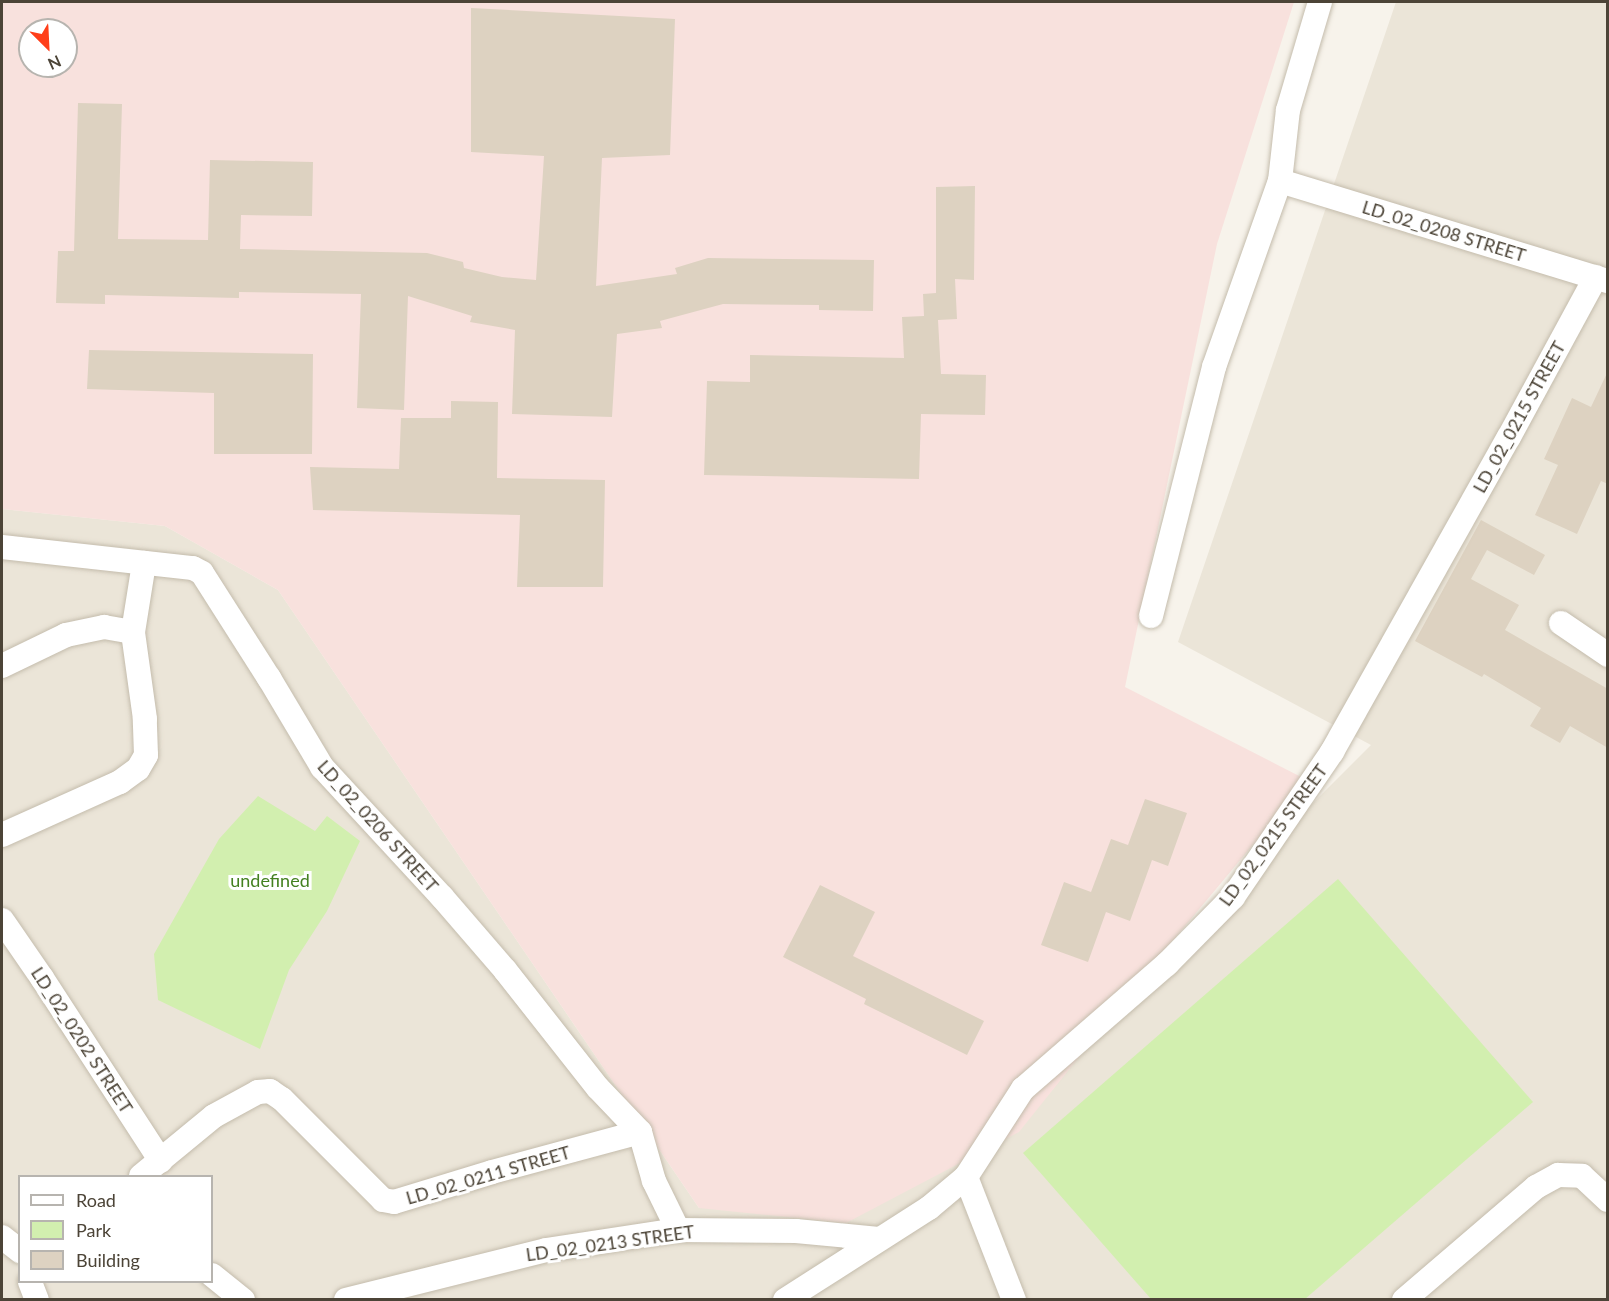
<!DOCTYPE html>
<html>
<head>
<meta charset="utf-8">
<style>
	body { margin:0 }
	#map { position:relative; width:1609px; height:1301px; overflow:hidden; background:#f7f3eb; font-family:Lato,sans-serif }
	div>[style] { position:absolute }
	.residential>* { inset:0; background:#ebe5d8 }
	.medical>* { inset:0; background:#f8e1dd }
	.green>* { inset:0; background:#d2efaf }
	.building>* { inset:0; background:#ddd2c1 }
	.roads { filter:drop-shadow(0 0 2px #c4bcac) drop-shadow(0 0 2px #c4bcac) }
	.minor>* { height:24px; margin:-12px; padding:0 12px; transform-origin:12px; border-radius:12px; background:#fff }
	span { translate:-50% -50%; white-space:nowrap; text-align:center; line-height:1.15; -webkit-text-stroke:6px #fff; paint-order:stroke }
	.street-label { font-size:18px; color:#4c4437 }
	.park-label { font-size:18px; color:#448121 }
	.frame { position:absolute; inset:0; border:3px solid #4c4437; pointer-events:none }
	.legend { position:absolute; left:18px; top:1175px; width:195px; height:108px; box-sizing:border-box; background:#fff; border:2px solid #b7b4af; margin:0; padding:8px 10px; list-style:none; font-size:18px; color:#4c4437 }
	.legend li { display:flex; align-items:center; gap:12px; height:30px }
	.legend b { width:30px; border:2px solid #b7b4af }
	.north { position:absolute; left:18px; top:18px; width:60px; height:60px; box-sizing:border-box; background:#fff; border:2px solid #b7b4af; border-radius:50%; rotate:156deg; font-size:16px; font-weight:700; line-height:24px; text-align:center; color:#4c4437 }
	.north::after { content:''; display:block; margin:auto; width:21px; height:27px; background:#ff3e19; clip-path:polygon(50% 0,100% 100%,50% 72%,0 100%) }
</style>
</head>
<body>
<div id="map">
	<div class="residential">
		<div style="clip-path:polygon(evenodd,1396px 2px,1607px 2px,1607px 1299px,2px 1300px,2px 509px,165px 526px,278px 590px,699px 1208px,1160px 956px,1371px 745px,1178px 642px,1396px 2px,20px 1176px,212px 1176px,212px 1282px,20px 1282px,20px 1176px)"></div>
	</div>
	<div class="medical">
		<div style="clip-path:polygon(evenodd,2px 2px,1294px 2px,1217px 244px,1125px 687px,1307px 780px,1160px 956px,1019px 1132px,846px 1223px,699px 1208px,278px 590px,165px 526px,2px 509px,2px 2px,30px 30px,66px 30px,66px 66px,30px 66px,30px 30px)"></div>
	</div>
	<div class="green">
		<div style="clip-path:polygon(258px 796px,315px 831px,327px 816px,360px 841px,327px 911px,289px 970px,260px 1049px,158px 1000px,154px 954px,219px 839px)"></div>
		<div style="clip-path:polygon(1338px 879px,1533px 1102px,1305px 1299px,1151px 1299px,1023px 1153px)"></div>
	</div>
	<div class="building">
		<div style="clip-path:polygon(471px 8px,675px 19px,670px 155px,602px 158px,596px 286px,677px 274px,675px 268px,708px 258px,874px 260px,873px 311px,819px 310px,819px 305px,723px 304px,660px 321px,662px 328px,617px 334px,612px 417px,512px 414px,515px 330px,470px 322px,472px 316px,408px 296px,404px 410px,357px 408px,361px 294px,239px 292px,239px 298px,105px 295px,105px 304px,56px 303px,58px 251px,74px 251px,78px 103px,122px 104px,118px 239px,208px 240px,210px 160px,313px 162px,312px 216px,241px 215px,240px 249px,427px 253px,463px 262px,464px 268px,502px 277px,536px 280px,544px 156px,471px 152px)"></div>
		<div style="clip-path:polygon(975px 186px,974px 280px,955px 279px,957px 319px,938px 320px,941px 374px,986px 375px,985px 415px,921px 414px,919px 479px,704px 475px,707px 381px,750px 382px,750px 355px,904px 358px,902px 317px,924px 316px,923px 294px,936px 293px,936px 187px)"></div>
		<div style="clip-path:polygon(89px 350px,313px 354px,312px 454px,214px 454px,214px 393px,87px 389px)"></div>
		<div style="clip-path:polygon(1608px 371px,1608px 484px,1601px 481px,1577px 534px,1535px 515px,1558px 465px,1544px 459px,1572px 398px,1591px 407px)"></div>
		<div style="clip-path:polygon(451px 401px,498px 402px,497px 478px,605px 480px,603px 587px,517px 587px,520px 515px,313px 510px,310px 467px,399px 469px,401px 418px,451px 418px)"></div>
		<div style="clip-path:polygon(1481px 520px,1545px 555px,1534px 575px,1487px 550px,1471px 579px,1519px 605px,1505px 630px,1608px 689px,1608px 748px,1570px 726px,1560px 743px,1530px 726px,1541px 708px,1484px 674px,1482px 677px,1415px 641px)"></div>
		<div style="clip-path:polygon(1145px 799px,1187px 813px,1168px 866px,1152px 860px,1130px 921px,1106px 912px,1088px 962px,1041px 945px,1064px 882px,1091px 892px,1111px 839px,1128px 845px)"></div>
		<div style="clip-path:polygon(820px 885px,875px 912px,853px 956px,984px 1021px,967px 1055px,864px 1004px,866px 999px,783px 957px)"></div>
	</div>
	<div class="roads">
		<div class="minor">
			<div style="left:1280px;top:181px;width:343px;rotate:17deg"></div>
			<div style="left:2px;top:547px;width:192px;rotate:6.3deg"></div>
			<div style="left:193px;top:568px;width:10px;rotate:29deg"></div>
			<div style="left:202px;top:573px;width:125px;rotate:57.5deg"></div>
			<div style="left:269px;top:678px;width:104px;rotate:59.2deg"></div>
			<div style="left:322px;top:767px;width:177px;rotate:47.3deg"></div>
			<div style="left:442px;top:897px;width:96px;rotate:49.2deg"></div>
			<div style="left:505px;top:970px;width:150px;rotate:51.8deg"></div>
			<div style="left:598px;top:1088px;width:61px;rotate:46.3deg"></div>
			<div style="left:640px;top:1132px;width:51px;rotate:74.1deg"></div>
			<div style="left:654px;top:1181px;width:55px;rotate:63.9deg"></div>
			<div style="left:1151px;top:616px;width:257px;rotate:-75.8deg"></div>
			<div style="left:1214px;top:367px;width:197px;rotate:-70.5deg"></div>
			<div style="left:1280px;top:181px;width:71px;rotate:-83.6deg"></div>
			<div style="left:1288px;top:110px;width:113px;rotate:-73.5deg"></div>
			<div style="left:1561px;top:623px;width:57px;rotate:34.2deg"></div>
			<div style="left:2px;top:666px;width:71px;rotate:-25.8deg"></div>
			<div style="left:66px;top:635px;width:39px;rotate:-12deg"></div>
			<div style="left:104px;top:627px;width:29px;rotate:10deg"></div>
			<div style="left:2px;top:835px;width:129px;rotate:-24.2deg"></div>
			<div style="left:120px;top:782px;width:22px;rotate:-36deg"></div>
			<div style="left:138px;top:769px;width:16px;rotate:-60deg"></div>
			<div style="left:146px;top:755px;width:36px;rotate:-92deg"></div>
			<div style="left:145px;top:719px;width:88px;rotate:-97.9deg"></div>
			<div style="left:133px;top:632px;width:70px;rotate:-80.9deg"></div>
			<div style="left:2px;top:920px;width:70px;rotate:55.4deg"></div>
			<div style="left:42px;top:978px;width:218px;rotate:57deg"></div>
			<div style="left:141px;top:1176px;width:94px;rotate:-39.4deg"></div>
			<div style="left:214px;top:1116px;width:50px;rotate:-28.6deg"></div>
			<div style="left:258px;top:1092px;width:12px;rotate:-5deg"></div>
			<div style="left:270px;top:1091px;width:14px;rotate:34deg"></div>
			<div style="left:282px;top:1099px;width:143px;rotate:45deg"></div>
			<div style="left:383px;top:1200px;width:11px;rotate:10deg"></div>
			<div style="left:394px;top:1202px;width:102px;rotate:-17deg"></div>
			<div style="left:492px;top:1172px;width:153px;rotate:-15.1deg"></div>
			<div style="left:966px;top:1177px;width:132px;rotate:68.7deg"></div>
			<div style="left:2px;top:1237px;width:23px;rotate:38deg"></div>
			<div style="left:212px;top:1275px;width:40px;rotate:39deg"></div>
			<div style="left:30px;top:1282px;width:19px;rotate:69deg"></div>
			<div style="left:346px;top:1300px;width:206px;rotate:-14deg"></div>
			<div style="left:546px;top:1250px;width:134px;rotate:-8.6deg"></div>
			<div style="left:678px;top:1230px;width:118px;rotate:0.5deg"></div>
			<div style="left:796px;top:1231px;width:83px;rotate:5.5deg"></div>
			<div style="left:785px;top:1300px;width:171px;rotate:-32.6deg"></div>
			<div style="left:929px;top:1208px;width:48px;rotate:-40deg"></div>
			<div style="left:966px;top:1177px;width:105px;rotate:-57.1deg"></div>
			<div style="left:1023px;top:1089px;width:191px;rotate:-41deg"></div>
			<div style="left:1167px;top:964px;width:94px;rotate:-45.4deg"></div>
			<div style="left:1233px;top:897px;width:176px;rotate:-55.7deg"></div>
			<div style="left:1332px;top:752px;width:361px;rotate:-60.7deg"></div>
			<div style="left:1509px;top:437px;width:182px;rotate:-61.5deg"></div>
			<div style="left:1404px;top:1300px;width:174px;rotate:-40.6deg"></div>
			<div style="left:1536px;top:1187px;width:25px;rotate:-29deg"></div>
			<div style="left:1558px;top:1175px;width:24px;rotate:2deg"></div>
			<div style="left:1582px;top:1176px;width:35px;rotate:43deg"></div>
		</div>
	</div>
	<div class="street-label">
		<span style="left:1444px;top:231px;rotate:17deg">LD_02_0208 STREET</span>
		<span style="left:1519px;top:417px;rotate:-61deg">LD_02_0215 STREET</span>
		<span style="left:378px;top:826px;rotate:48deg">LD_02_0206 STREET</span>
		<span style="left:1273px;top:835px;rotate:-54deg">LD_02_0215 STREET</span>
		<span style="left:82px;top:1040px;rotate:57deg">LD_02_0202 STREET</span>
		<span style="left:488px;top:1175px;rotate:-16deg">LD_02_0211 STREET</span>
		<span style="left:610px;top:1243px;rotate:-8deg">LD_02_0213 STREET</span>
	</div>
	<div class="park-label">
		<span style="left:270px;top:880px">undefined</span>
	</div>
	<div class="frame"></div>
	<ul class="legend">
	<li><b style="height:8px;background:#fff"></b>Road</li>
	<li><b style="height:16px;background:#d2efaf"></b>Park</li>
	<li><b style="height:16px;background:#ddd2c1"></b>Building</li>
	</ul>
	<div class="north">N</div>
</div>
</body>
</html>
